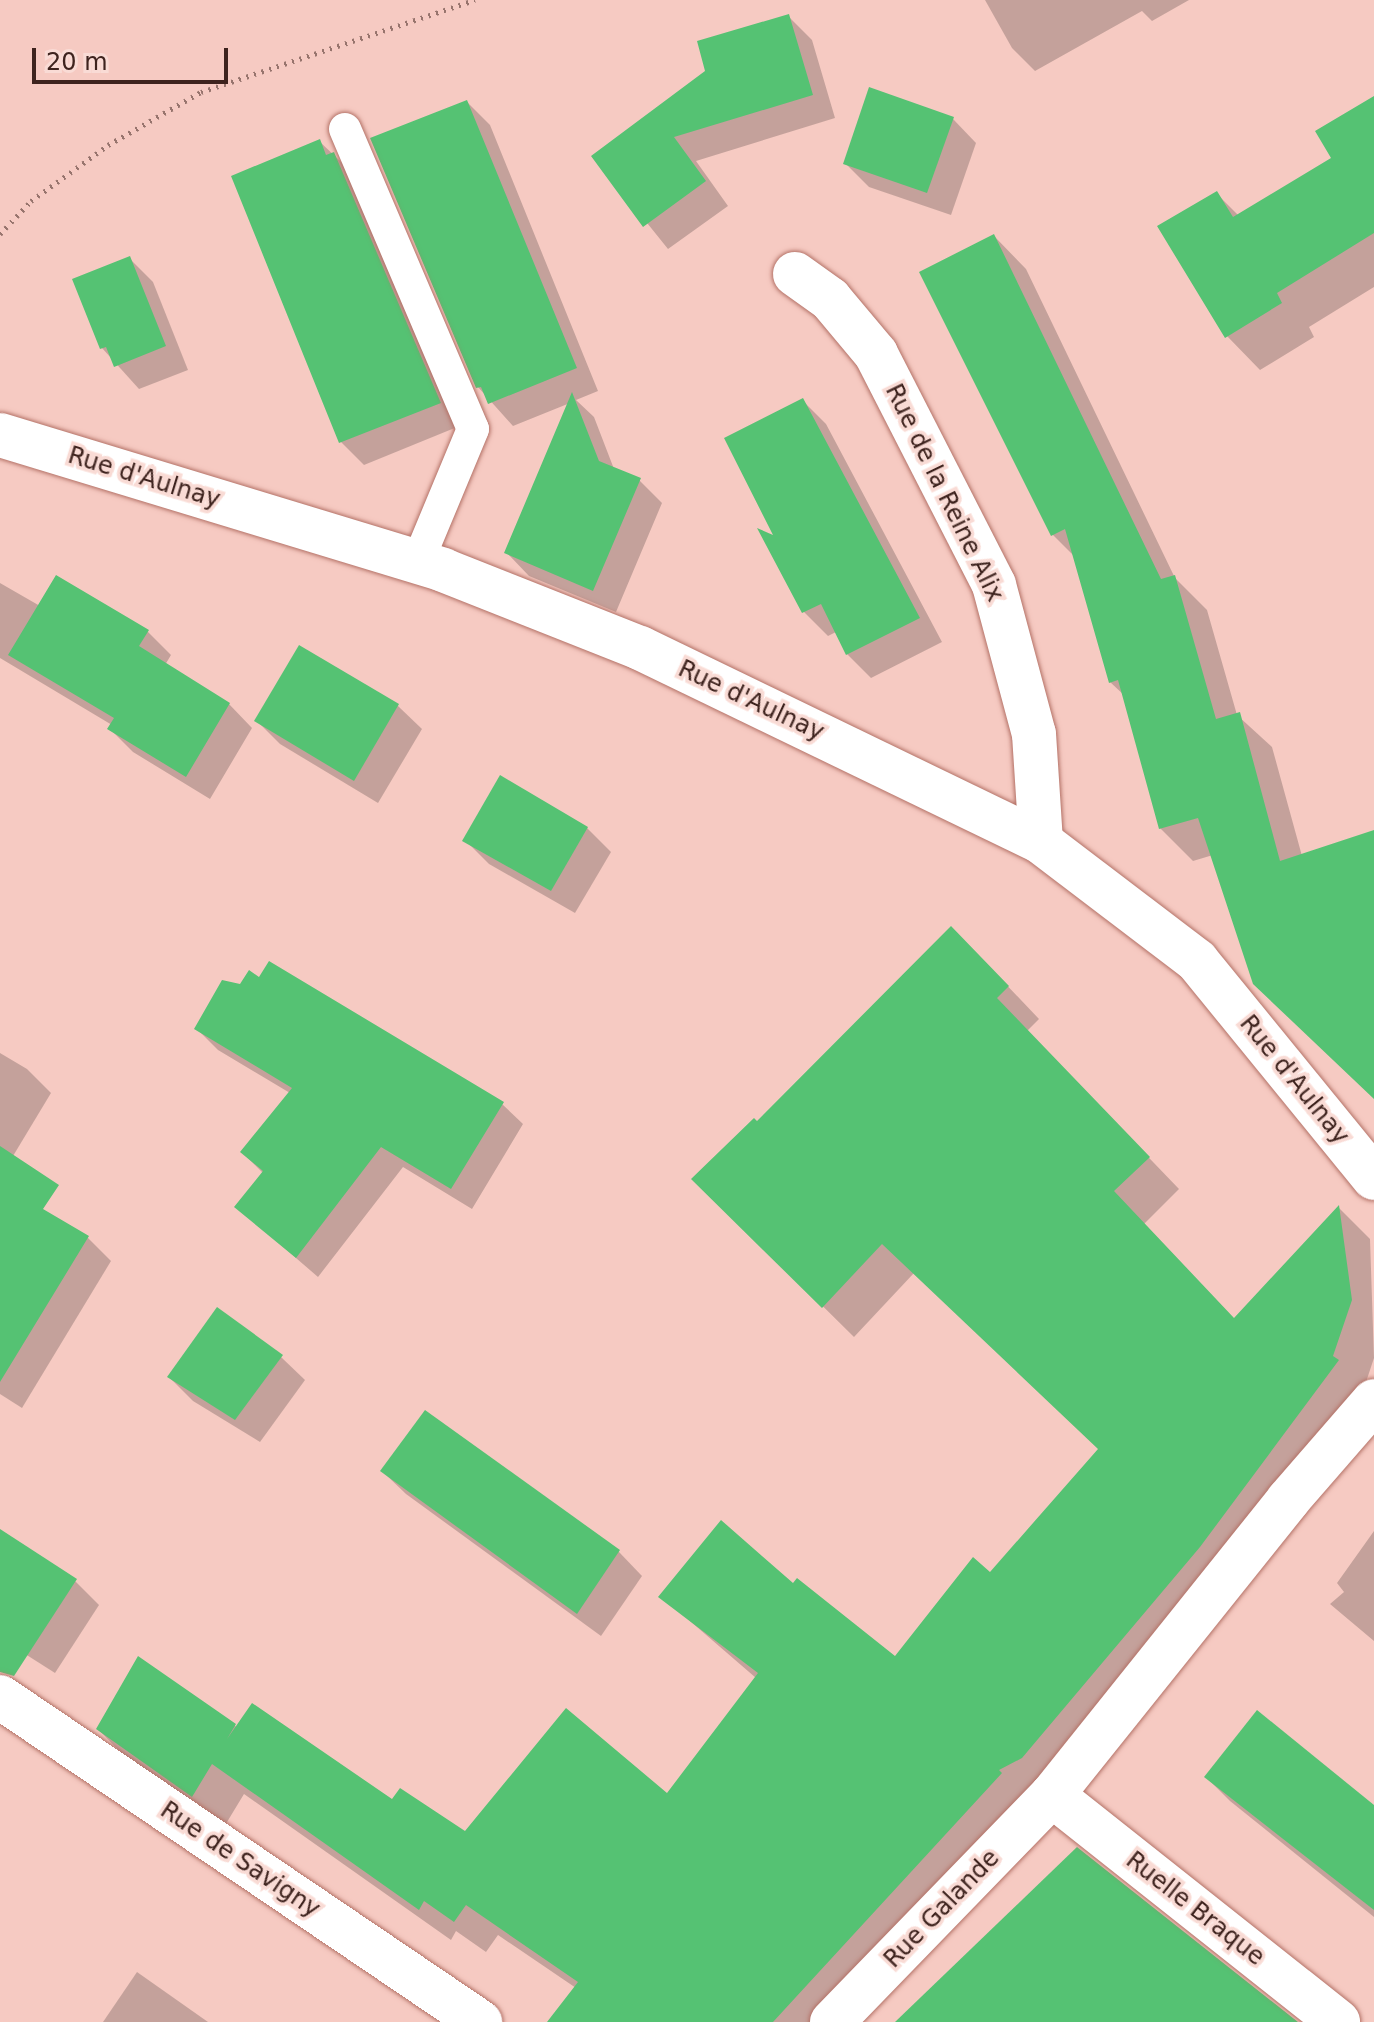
<!DOCTYPE html>
<html>
<head>
<meta charset="utf-8">
<style>
	body { margin:0 }
	#map { position:relative; width:1374px; height:2022px; overflow:hidden; background:#f6cac2; font-family:"DejaVu Sans",sans-serif }
	div>[style] { position:absolute }
	.shadow>* { inset:0; background:#0003 }
	.building>* { inset:0; background:#55c273 }
	.path>* { height:5px; margin-top:-2.5px; transform-origin:0; background:repeating-linear-gradient(90deg,#97746d 0 2px,transparent 0 8px) }
	.roads { filter:drop-shadow(0 0 2px #b47267) drop-shadow(0 0 2px #b47267) }
	.service>* { height:32px; margin:-16px; padding:0 16px; transform-origin:16px; border-radius:16px; background:#fff }
	.minor>* { height:44px; margin:-22px; padding:0 22px; transform-origin:22px; border-radius:22px; background:#fff }
	span { translate:-50% -50%; white-space:nowrap; text-align:center; line-height:1.15; -webkit-text-stroke:7px #f9dbd5; paint-order:stroke }
	.street-label { font-size:24px; color:#3e231e }
	.scale { position:absolute; left:32px; top:48px; width:196px; height:36px; box-sizing:border-box; border:4px solid #3e231e; border-top:0; padding-left:10px; font-size:24px; line-height:28px; white-space:nowrap; color:#3e231e; -webkit-text-stroke:6px #f9dbd5; paint-order:stroke }
</style>
</head>
<body>
<div id="map">
	<div class="shadow">
		<div style="clip-path:polygon(985px 0,1189px 0,1152px 21px,1142px 11px,1035px 71px,1012px 48px)"></div>
		<div style="clip-path:polygon(788px 16px,812px 40px,835px 118px,696px 161px,728px 206px,668px 249px,594px 157px)"></div>
		<div style="clip-path:polygon(1374px 101px,1374px 287px,1309px 327px,1314px 337px,1260px 370px,1227px 336px,1216px 193px,1239px 216px,1334px 159px)"></div>
		<div style="clip-path:polygon(467px 102px,490px 125px,598px 391px,576px 400px,594px 417px,614px 469px,639px 480px,662px 503px,616px 612px,529px 576px,507px 553px,570px 403px,513px 426px,478px 387px)"></div>
		<div style="clip-path:polygon(953px 119px,976px 143px,951px 215px,869px 187px,845px 163px)"></div>
		<div style="clip-path:polygon(319px 141px,357px 177px,462px 425px,364px 465px,341px 442px)"></div>
		<div style="clip-path:polygon(994px 236px,1026px 269px,1175px 578px,1207px 610px,1237px 715px,1272px 747px,1302px 856px,1374px 838px,1374px 1098px,1213px 855px,1193px 861px,1160px 828px,1125px 696px,1110px 682px,1075px 557px,1053px 535px)"></div>
		<div style="clip-path:polygon(129px 258px,153px 282px,188px 370px,139px 389px,102px 348px)"></div>
		<div style="clip-path:polygon(803px 401px,826px 424px,942px 642px,871px 678px,847px 654px,836px 632px,828px 636px,804px 612px,761px 532px,778px 539px)"></div>
		<div style="clip-path:polygon(0 583px,40px 606px,148px 632px,171px 655px,165px 665px,229px 704px,252px 728px,210px 799px,133px 752px,110px 729px,112px 725px,0 658px)"></div>
		<div style="clip-path:polygon(299px 648px,398px 706px,422px 729px,378px 803px,280px 744px,256px 720px)"></div>
		<div style="clip-path:polygon(587px 828px,611px 852px,575px 913px,489px 864px,465px 840px)"></div>
		<div style="clip-path:polygon(983px 960px,1039px 1019px,1027px 1031px,1179px 1189px,1144px 1224px,1235px 1320px,1339px 1208px,1370px 1239px,1374px 1358px,1364px 1388px,1369px 1393px,833px 2022px,550px 2022px,576px 1988px,498px 1935px,486px 1952px,456px 1931px,451px 1940px,244px 1794px,224px 1827px,129px 1761px,98px 1729px,235px 1726px,466px 1834px,667px 1796px,756px 1678px,661px 1596px,793px 1586px,896px 1659px,990px 1575px,1100px 1450px,914px 1273px,854px 1337px,694px 1179px,757px 1124px)"></div>
		<div style="clip-path:polygon(260px 980px,502px 1104px,523px 1124px,472px 1209px,403px 1167px,318px 1277px,237px 1207px,263px 1173px,242px 1152px,290px 1093px,218px 1050px,197px 1029px,241px 987px)"></div>
		<div style="clip-path:polygon(0 1053px,27px 1069px,51px 1093px,7px 1166px,0 1162px)"></div>
		<div style="clip-path:polygon(0 1224px,88px 1238px,111px 1261px,22px 1408px,0 1394px)"></div>
		<div style="clip-path:polygon(281px 1357px,305px 1380px,260px 1442px,193px 1401px,169px 1377px)"></div>
		<div style="clip-path:polygon(382px 1471px,619px 1552px,642px 1576px,601px 1636px,406px 1494px)"></div>
		<div style="clip-path:polygon(1374px 1531px,1374px 1641px,1330px 1604px,1344px 1592px,1337px 1583px)"></div>
		<div style="clip-path:polygon(0 1546px,75px 1581px,99px 1605px,55px 1673px,0 1638px)"></div>
		<div style="clip-path:polygon(1206px 1777px,1374px 1808px,1374px 1917px,1230px 1801px)"></div>
		<div style="clip-path:polygon(137px 1972px,208px 2022px,103px 2022px)"></div>
	</div>
	<div class="building">
		<div style="clip-path:polygon(789px 14px,813px 95px,674px 137px,706px 181px,643px 227px,591px 156px,705px 71px,697px 41px)"></div>
		<div style="clip-path:polygon(869px 87px,954px 117px,927px 193px,843px 164px)"></div>
		<div style="clip-path:polygon(1374px 96px,1374px 233px,1277px 293px,1282px 303px,1225px 338px,1157px 226px,1217px 191px,1233px 217px,1331px 158px,1315px 131px)"></div>
		<div style="clip-path:polygon(467px 100px,577px 368px,488px 404px,481px 387px,476px 388px,370px 138px)"></div>
		<div style="clip-path:polygon(320px 139px,326px 155px,334px 152px,441px 403px,339px 443px,231px 176px)"></div>
		<div style="clip-path:polygon(994px 234px,1161px 579px,1175px 575px,1216px 719px,1240px 712px,1280px 861px,1374px 830px,1374px 1099px,1253px 984px,1198px 818px,1159px 829px,1118px 680px,1109px 683px,1065px 529px,1051px 536px,919px 272px)"></div>
		<div style="clip-path:polygon(130px 256px,166px 346px,114px 367px,106px 347px,100px 349px,72px 279px)"></div>
		<div style="clip-path:polygon(572px 392px,599px 461px,641px 478px,593px 591px,504px 553px)"></div>
		<div style="clip-path:polygon(803px 398px,920px 618px,846px 655px,821px 604px,802px 613px,757px 528px,773px 535px,724px 438px)"></div>
		<div style="clip-path:polygon(56px 575px,149px 630px,139px 646px,230px 703px,186px 777px,107px 729px,114px 718px,8px 655px)"></div>
		<div style="clip-path:polygon(299px 645px,399px 704px,354px 781px,254px 721px)"></div>
		<div style="clip-path:polygon(500px 775px,588px 827px,551px 891px,462px 841px)"></div>
		<div style="clip-path:polygon(951px 926px,1009px 986px,997px 998px,1150px 1157px,1114px 1191px,1234px 1318px,1339px 1205px,1352px 1300px,1333px 1356px,1339px 1360px,1200px 1547px,1022px 1758px,999px 1770px,1002px 1773px,773px 2022px,547px 2022px,578px 1982px,466px 1905px,454px 1922px,424px 1901px,419px 1910px,212px 1764px,192px 1797px,96px 1729px,138px 1656px,236px 1724px,227px 1739px,252px 1703px,392px 1799px,400px 1788px,465px 1831px,566px 1708px,667px 1793px,758px 1673px,658px 1597px,721px 1520px,793px 1583px,797px 1578px,895px 1656px,973px 1557px,990px 1572px,1098px 1449px,882px 1244px,822px 1308px,691px 1179px,754px 1118px,757px 1121px)"></div>
		<div style="clip-path:polygon(269px 961px,504px 1102px,451px 1189px,381px 1147px,296px 1258px,234px 1207px,263px 1171px,240px 1152px,292px 1088px,194px 1029px,222px 980px,240px 984px,249px 970px,259px 977px)"></div>
		<div style="clip-path:polygon(0 1146px,59px 1185px,43px 1209px,89px 1236px,0 1382px)"></div>
		<div style="clip-path:polygon(217px 1307px,283px 1355px,235px 1420px,167px 1377px)"></div>
		<div style="clip-path:polygon(425px 1410px,620px 1550px,577px 1614px,380px 1471px)"></div>
		<div style="clip-path:polygon(0 1529px,77px 1579px,14px 1676px,0 1672px)"></div>
		<div style="clip-path:polygon(1257px 1710px,1374px 1805px,1374px 1910px,1204px 1777px)"></div>
		<div style="clip-path:polygon(1077px 1847px,1298px 2022px,895px 2022px)"></div>
	</div>
	<div class="path">
		<div style="left:0;top:234px;width:45px;rotate:-46.8deg"></div>
		<div style="left:31px;top:201px;width:95px;rotate:-36deg"></div>
		<div style="left:108px;top:145px;width:107px;rotate:-29.7deg"></div>
		<div style="left:201px;top:92px;width:289px;rotate:-18.6deg"></div>
	</div>
	<div class="roads">
		<div class="service">
			<div style="left:345px;top:129px;width:326px;rotate:66.9deg"></div>
			<div style="left:473px;top:429px;width:143px;rotate:112.6deg"></div>
		</div>
		<div class="minor">
			<div style="left:795px;top:274px;width:43px;rotate:35.5deg"></div>
			<div style="left:830px;top:299px;width:72px;rotate:50.1deg"></div>
			<div style="left:876px;top:354px;width:259px;rotate:62.9deg"></div>
			<div style="left:994px;top:585px;width:154px;rotate:75deg"></div>
			<div style="left:1034px;top:734px;width:108px;rotate:86.3deg"></div>
			<div style="left:0;top:435px;width:463px;rotate:16.9deg"></div>
			<div style="left:443px;top:570px;width:212px;rotate:21.6deg"></div>
			<div style="left:640px;top:648px;width:445px;rotate:25.8deg"></div>
			<div style="left:1041px;top:842px;width:196px;rotate:37.3deg"></div>
			<div style="left:1197px;top:961px;width:280px;rotate:50.8deg"></div>
			<div style="left:0;top:1697px;width:580px;rotate:34.1deg"></div>
			<div style="left:1052px;top:1795px;width:365px;rotate:38.4deg"></div>
			<div style="left:832px;top:2022px;width:316px;rotate:-45.9deg"></div>
			<div style="left:1052px;top:1795px;width:378px;rotate:-51.3deg"></div>
			<div style="left:1288px;top:1500px;width:131px;rotate:-49deg"></div>
		</div>
	</div>
	<div class="street-label">
		<span style="left:144px;top:478px;rotate:17deg">Rue d'Aulnay</span>
		<span style="left:944px;top:493px;rotate:64deg">Rue de la Reine Alix</span>
		<span style="left:751px;top:701px;rotate:25deg">Rue d'Aulnay</span>
		<span style="left:1294px;top:1080px;rotate:51deg">Rue d'Aulnay</span>
		<span style="left:240px;top:1860px;rotate:34deg">Rue de Savigny</span>
		<span style="left:942px;top:1909px;rotate:-46deg">Rue Galande</span>
		<span style="left:1195px;top:1909px;rotate:38deg">Ruelle Braque</span>
	</div>
	<div class="scale">20 m</div>
</div>
</body>
</html>
